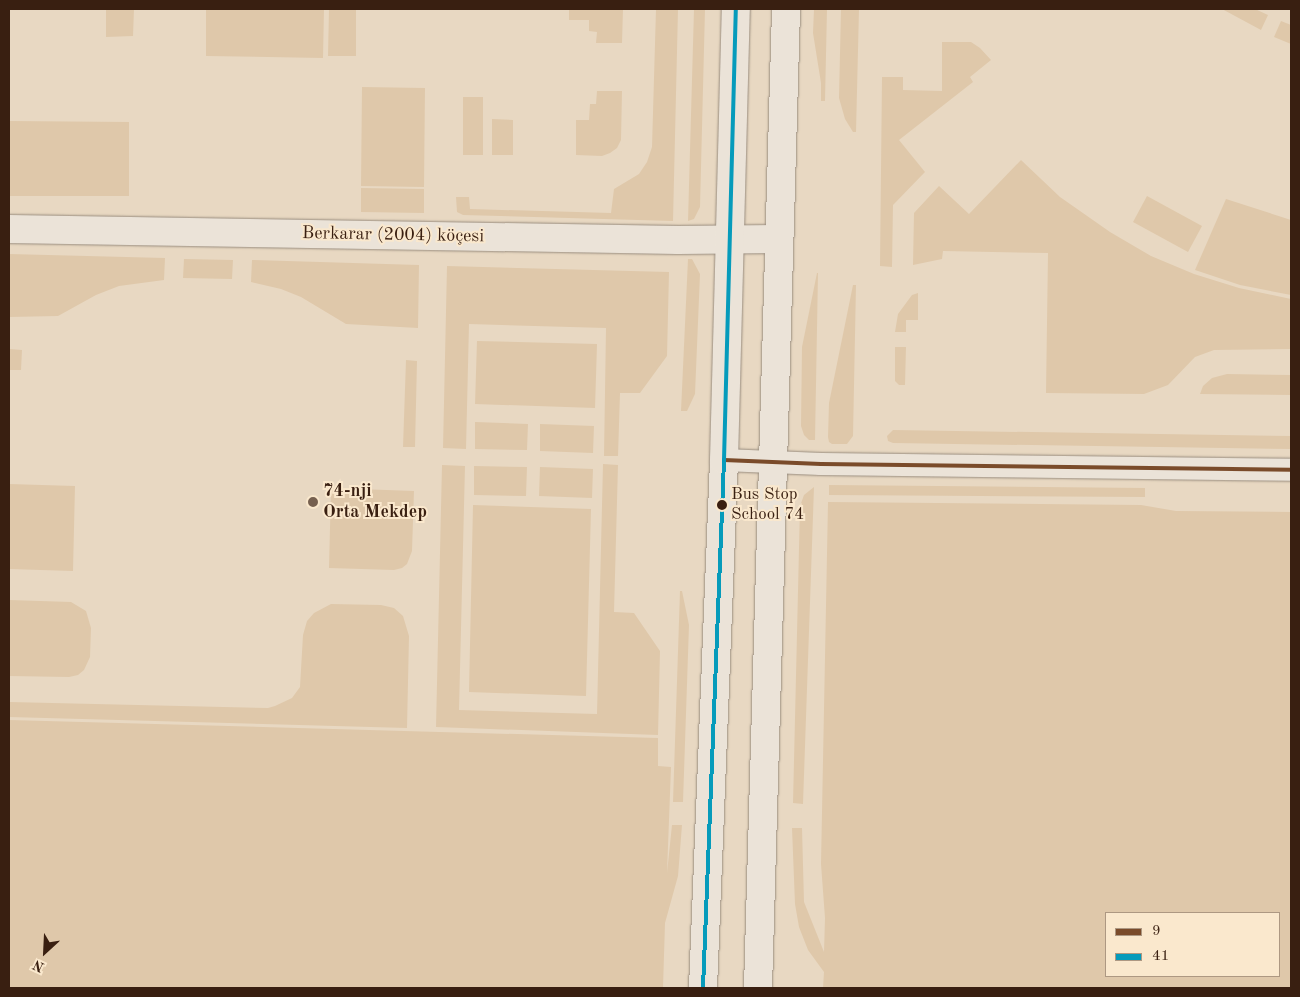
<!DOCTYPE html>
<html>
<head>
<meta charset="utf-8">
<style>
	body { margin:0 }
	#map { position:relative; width:1300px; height:997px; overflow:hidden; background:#e8d8c2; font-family:"Old Standard TT",serif }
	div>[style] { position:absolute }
	.green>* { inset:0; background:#dfc8aa }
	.roads { filter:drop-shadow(0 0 1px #998d7f) drop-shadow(0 0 1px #998d7f) }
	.street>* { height:22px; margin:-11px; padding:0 11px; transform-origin:11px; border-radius:11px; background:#ebe3d8 }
	.secondary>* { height:28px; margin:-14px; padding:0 14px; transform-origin:14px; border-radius:14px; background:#ebe3d8 }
	.bus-1>* { height:4px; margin:-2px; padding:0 2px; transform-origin:2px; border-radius:2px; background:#7a4b2a }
	.bus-2>* { height:4px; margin:-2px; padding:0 2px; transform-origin:2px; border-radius:2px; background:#069bbb }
	.dots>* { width:14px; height:14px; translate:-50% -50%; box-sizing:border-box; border:2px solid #fae8cd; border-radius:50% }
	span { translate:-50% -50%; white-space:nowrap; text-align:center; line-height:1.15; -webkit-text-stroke:4px #fae8cd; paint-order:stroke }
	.bus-label { font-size:17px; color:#391f11 }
	.left { translate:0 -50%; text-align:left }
	.street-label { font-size:18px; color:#391f11 }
	.poi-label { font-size:18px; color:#391f11; font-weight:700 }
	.frame { position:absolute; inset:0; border:10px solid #391f11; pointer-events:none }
	.legend { position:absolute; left:1105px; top:912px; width:175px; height:65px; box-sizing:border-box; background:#fae8cd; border:1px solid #ad9882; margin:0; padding:6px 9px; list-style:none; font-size:15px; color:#391f11 }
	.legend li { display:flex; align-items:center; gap:10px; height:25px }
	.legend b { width:25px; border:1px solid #ad9882 }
	.north { position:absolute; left:20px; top:927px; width:50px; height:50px; -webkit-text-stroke:4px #fae8cd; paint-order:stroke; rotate:205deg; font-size:14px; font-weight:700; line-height:20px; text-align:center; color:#391f11 }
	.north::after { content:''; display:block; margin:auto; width:18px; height:22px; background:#391f11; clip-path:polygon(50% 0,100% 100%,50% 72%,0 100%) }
</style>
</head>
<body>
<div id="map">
	<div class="green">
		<div style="clip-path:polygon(106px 9px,134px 9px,133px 36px,106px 37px)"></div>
		<div style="clip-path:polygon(206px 9px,324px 9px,323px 58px,206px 56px)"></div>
		<div style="clip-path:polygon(329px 9px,356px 9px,356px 56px,328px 56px)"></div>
		<div style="clip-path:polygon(569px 9px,623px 9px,622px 43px,596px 43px,597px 32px,589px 31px,589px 20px,569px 20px)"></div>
		<div style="clip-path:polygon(656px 9px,678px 9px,673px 221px,463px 215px,457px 212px,456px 197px,469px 197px,470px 209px,611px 213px,614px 189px,639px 174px,647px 162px,652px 147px)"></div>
		<div style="clip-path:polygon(694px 9px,705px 9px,700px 207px,694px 219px,688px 221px)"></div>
		<div style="clip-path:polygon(814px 9px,827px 9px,825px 101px,821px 101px,821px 83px,813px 33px)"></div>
		<div style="clip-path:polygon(841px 9px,859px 9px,856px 132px,853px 132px,845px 119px,839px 98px)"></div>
		<div style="clip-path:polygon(1222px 9px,1255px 9px,1268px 15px,1261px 30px)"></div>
		<div style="clip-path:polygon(1281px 21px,1291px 25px,1291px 44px,1274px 37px)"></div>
		<div style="clip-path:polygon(942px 42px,971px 42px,980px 48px,991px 60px,970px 77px,973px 82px,899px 140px,925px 172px,893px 205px,892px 267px,880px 266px,882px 77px,903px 77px,903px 90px,942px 91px)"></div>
		<div style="clip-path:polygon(362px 87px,425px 88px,424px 187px,361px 186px)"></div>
		<div style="clip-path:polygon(597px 91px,622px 91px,621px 140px,617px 148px,610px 153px,602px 156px,576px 155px,576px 120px,589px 120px,590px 104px,596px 104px)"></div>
		<div style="clip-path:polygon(463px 97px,483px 97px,483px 155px,463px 155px)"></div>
		<div style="clip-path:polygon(492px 119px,513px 120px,513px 155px,492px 155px)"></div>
		<div style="clip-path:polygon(9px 121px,129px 122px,129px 196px,9px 196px)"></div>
		<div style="clip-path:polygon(1021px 160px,1060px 197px,1110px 232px,1151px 256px,1194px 274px,1239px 288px,1291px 299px,1291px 349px,1214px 350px,1195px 357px,1168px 385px,1144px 394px,1046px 393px,1048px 253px,943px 251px,942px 259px,913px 265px,914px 213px,939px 186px,969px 214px)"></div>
		<div style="clip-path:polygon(361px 188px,424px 189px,424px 213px,361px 212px)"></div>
		<div style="clip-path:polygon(1147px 196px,1202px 226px,1188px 252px,1133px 222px)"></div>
		<div style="clip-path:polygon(1226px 199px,1291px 220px,1291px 295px,1240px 285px,1195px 270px)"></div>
		<div style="clip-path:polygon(9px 254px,165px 258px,164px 280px,119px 286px,96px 295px,58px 316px,9px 317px)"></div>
		<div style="clip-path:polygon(184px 259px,233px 260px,232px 279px,183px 278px)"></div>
		<div style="clip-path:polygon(688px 259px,692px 259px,700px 274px,695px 394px,687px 411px,681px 411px)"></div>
		<div style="clip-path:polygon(252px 260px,419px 265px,418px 328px,346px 324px,301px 297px,281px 289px,251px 282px)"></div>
		<div style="clip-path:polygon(447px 266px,669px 272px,667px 356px,640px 393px,620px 393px,618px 456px,604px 456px,606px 328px,469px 324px,466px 449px,443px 448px)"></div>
		<div style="clip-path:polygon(817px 273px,818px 273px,815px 440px,809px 440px,804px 435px,801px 426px,802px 347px)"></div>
		<div style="clip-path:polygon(853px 285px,856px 285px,853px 436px,847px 444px,832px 444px,829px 442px,828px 437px,829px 403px)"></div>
		<div style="clip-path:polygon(918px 293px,918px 320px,906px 320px,906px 332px,895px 332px,898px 314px,912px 295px)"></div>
		<div style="clip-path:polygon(477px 341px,597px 344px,595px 408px,475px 404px)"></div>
		<div style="clip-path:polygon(895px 347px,906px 347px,905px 385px,899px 385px,895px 381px)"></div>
		<div style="clip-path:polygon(9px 349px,22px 350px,21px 370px,9px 370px)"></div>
		<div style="clip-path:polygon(406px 360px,417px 361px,415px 447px,403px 447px)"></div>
		<div style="clip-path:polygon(1227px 374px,1291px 375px,1291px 395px,1200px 394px,1203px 386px,1212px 378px)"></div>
		<div style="clip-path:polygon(475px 422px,528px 424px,527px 450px,475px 449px)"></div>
		<div style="clip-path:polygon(540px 424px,594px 426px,593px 453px,540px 451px)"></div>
		<div style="clip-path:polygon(893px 430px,1291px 436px,1291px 449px,893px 443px,888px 441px,887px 436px)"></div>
		<div style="clip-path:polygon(603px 464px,618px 465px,614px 612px,634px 613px,660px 651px,658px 735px,436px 727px,442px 465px,465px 466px,459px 710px,597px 714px)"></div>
		<div style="clip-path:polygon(474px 466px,527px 467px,526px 496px,474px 495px)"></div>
		<div style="clip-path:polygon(540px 467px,593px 469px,592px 498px,539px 496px)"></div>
		<div style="clip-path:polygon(9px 484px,75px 486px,73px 571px,9px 569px)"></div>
		<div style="clip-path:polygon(829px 485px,1145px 488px,1145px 497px,829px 495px)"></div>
		<div style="clip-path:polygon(814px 487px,803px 804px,793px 803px,800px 506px,804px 495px)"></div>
		<div style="clip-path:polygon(331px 488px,414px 491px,412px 551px,407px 564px,402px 568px,394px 570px,329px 568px)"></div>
		<div style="clip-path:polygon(evenodd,828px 502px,1141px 505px,1176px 511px,1291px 512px,1291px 988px,823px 988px,824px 972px,808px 950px,799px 927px,795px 904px,792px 828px,802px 828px,804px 902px,824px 952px,825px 918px,821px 864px,828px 502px,1106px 913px,1279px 913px,1279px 976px,1106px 976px,1106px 913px)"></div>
		<div style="clip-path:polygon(473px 505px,591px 509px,586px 696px,469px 692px)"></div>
		<div style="clip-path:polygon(680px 591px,682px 591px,689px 625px,683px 802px,673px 802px)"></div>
		<div style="clip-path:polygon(9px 600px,71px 602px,86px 611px,91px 628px,90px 657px,84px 670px,78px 675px,69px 677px,9px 676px)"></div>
		<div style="clip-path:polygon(331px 604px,381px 605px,394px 608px,403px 616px,409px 636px,407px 728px,9px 717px,9px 702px,268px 708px,275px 706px,292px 698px,300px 687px,303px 635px,307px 621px,314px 613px)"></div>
		<div style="clip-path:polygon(9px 720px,658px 738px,658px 766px,671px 767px,667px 873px,672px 825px,682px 825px,678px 876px,665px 923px,663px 988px,9px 988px)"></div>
	</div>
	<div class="roads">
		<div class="street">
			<div style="left:724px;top:460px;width:97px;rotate:2.4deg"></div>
			<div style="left:821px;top:464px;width:470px;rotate:0.7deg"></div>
		</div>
		<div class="secondary">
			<div style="left:9px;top:229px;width:669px;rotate:0.94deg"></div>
			<div style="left:678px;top:240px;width:100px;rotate:-0.6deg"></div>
			<div style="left:703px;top:988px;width:528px;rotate:-87.72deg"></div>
			<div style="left:724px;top:460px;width:451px;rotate:-88.5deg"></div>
			<div style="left:758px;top:988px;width:979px;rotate:-88.36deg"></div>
		</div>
	</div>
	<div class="bus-1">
		<div style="left:724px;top:460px;width:97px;rotate:2.4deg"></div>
		<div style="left:821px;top:464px;width:470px;rotate:0.7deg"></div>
	</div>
	<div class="bus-2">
		<div style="left:703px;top:988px;width:528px;rotate:-87.72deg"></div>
		<div style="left:724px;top:460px;width:451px;rotate:-88.5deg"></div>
	</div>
	<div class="dots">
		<div style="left:313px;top:502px;background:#76604f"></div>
		<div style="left:722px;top:505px;background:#391f11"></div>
	</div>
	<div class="bus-label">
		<span class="left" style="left:731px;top:505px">Bus Stop<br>School 74</span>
	</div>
	<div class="street-label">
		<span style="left:393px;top:235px;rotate:1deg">Berkarar (2004) köçesi</span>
	</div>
	<div class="poi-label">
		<span class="left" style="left:323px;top:502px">74-nji<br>Orta Mekdep</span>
	</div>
	<div class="frame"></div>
	<ul class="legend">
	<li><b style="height:6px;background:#7a4b2a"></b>9</li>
	<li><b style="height:6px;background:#069bbb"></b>41</li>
	</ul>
	<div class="north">N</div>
</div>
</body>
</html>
